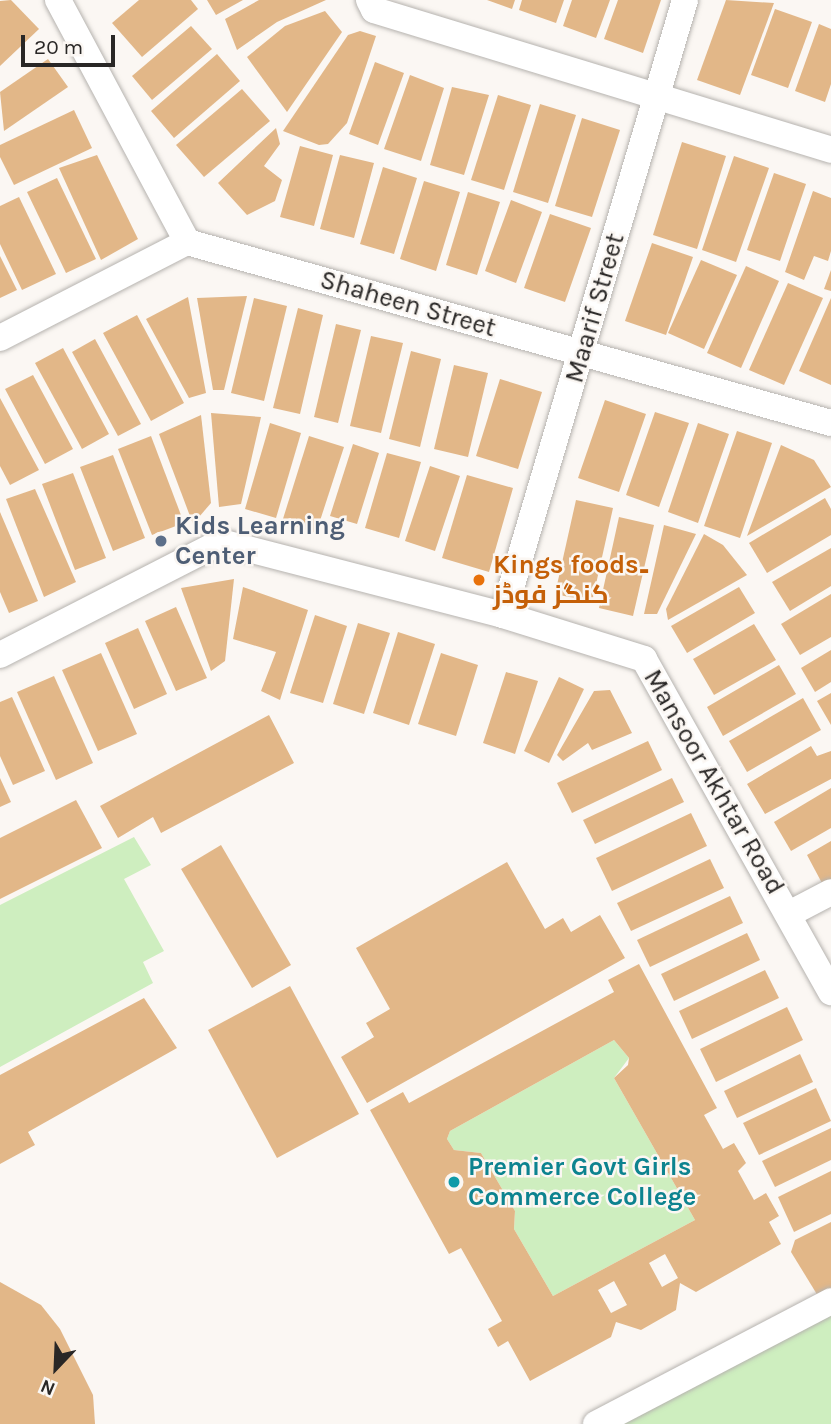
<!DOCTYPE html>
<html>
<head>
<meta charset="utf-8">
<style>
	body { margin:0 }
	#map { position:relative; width:831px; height:1424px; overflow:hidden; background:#fbf7f3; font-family:Karla,Cairo,sans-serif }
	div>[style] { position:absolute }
	.green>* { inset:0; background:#ceeebf }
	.building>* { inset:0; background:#e2b788 }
	.roads { filter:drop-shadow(0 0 2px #b6b3af) drop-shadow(0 0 2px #b6b3af) }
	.street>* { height:26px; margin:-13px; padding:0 13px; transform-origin:13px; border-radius:13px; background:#fff }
	.dots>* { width:19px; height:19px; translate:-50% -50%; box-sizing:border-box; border:4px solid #fbf7f3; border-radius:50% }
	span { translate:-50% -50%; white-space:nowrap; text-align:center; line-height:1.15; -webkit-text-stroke:5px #fbf7f3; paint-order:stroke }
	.street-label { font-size:26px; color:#292726 }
	.service-label { font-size:26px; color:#4e5e75; font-weight:700 }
	.left { translate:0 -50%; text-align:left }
	.food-label { font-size:26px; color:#c56008; font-weight:700 }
	.culture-label { font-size:26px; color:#0d838f; font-weight:700 }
	.north { position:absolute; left:21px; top:1333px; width:70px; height:70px; -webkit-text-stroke:5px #fbf7f3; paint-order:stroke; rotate:203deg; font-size:19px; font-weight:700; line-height:28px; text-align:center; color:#292726 }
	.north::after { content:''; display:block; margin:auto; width:24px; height:32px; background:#292726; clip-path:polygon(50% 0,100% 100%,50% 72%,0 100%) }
	.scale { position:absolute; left:21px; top:35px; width:94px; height:32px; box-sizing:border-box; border:4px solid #292726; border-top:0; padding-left:9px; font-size:21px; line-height:24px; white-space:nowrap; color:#292726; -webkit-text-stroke:5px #fbf7f3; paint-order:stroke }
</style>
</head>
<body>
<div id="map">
	<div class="green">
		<div style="clip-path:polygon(134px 837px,151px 865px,124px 879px,164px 951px,143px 962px,153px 983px,0 1067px,0 905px)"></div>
		<div style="clip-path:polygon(614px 1040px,629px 1058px,614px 1078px,695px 1220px,553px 1296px,514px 1229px,515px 1211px,481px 1153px,454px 1150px,447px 1139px,450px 1131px)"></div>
		<div style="clip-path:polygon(831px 1301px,831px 1424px,596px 1424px)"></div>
	</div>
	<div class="building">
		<div style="clip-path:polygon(11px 0,39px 29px,0 66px,0 1px)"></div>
		<div style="clip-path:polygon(139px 0,191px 0,198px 9px,142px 57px,112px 23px)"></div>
		<div style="clip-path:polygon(207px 0,243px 0,216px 15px)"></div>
		<div style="clip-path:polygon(259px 0,326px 0,277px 22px,237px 50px,225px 19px)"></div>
		<div style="clip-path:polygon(487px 0,515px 0,512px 9px)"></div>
		<div style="clip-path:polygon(522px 0,564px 0,556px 23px,519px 10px)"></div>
		<div style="clip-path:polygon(572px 0,610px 0,596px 38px,563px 26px)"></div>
		<div style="clip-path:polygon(618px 0,661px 0,643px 53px,604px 39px)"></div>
		<div style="clip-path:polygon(726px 0,774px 3px,740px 95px,697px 80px)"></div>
		<div style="clip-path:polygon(775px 9px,812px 22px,788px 88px,751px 75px)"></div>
		<div style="clip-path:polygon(325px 11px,342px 32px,287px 112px,247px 57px,285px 26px)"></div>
		<div style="clip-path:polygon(819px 24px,831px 29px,831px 84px,825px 102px,795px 91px)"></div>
		<div style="clip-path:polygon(191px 26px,212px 49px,152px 100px,132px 76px)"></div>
		<div style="clip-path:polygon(360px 31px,376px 36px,347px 123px,328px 144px,319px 145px,283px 131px,348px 35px)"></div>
		<div style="clip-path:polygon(217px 54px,240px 81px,174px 138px,151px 111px)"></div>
		<div style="clip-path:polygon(48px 59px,68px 87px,4px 131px,0 92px)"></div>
		<div style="clip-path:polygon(375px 62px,404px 73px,378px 145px,349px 134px)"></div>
		<div style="clip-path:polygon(410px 75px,444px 88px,421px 161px,384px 149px)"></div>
		<div style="clip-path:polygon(452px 87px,489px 95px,464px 175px,430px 165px)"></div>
		<div style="clip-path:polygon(242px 89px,270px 121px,204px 177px,176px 145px)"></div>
		<div style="clip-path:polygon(498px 95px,531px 105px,504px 190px,471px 180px)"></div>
		<div style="clip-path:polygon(540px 104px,576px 115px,548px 203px,513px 192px)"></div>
		<div style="clip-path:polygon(74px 110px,92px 148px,14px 185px,0 157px,0 145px)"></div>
		<div style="clip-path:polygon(582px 118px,620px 130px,592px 217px,555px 206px)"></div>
		<div style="clip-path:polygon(276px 128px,280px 144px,264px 166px,282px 180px,275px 201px,247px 215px,218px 183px)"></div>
		<div style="clip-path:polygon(682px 142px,726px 156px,697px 249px,653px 235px)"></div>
		<div style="clip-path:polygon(300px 146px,333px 155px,314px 226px,280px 217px)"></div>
		<div style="clip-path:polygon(97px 155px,138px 239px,101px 260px,59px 168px)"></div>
		<div style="clip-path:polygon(340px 155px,374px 163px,354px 238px,320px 229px)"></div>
		<div style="clip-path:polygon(734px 156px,769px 168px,736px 262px,702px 250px)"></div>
		<div style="clip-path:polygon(383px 167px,417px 178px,394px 254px,360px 244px)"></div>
		<div style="clip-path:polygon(774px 173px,806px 184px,780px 261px,747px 250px)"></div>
		<div style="clip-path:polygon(57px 178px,96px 259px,66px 273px,27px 192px)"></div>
		<div style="clip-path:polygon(424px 181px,460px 192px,436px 271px,400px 259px)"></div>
		<div style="clip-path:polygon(813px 191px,831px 198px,831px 251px,828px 261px,814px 256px,804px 280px,785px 272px)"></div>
		<div style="clip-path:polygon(468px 192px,500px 202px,477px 275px,446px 265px)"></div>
		<div style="clip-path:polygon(19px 197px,56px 274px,22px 290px,0 244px,0 206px)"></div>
		<div style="clip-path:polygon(511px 200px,542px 212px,516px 283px,485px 271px)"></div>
		<div style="clip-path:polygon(550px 214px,591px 228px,565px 302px,524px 288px)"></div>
		<div style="clip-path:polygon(652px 243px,693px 257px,666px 335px,625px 321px)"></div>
		<div style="clip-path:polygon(0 256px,17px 290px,0 298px)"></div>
		<div style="clip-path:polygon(701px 260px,737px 275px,704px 349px,668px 333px)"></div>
		<div style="clip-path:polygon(746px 266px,779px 281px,741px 368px,707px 353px)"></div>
		<div style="clip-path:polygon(831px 270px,831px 291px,824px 289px)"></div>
		<div style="clip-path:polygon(788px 283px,823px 298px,784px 385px,749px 370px)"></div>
		<div style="clip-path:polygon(247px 296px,224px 390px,213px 390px,197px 298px)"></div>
		<div style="clip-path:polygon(188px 297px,206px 393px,189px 398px,146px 319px)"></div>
		<div style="clip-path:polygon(254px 298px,287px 306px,264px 401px,231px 393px)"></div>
		<div style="clip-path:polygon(831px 298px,831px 385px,799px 371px)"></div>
		<div style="clip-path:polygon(298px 308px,323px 315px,300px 414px,273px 408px)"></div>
		<div style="clip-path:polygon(137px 315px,184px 403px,151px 421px,103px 333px)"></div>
		<div style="clip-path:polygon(336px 324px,361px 330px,338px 423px,314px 417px)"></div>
		<div style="clip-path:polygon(371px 336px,403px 343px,381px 433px,350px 426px)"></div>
		<div style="clip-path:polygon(95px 339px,141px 424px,118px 436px,72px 352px)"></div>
		<div style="clip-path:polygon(63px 348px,109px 434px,82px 449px,35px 363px)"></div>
		<div style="clip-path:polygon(411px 351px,441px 359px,420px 447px,389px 439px)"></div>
		<div style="clip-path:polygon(454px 365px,488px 373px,468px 457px,434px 449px)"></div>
		<div style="clip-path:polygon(33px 375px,73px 449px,45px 464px,5px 389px)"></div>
		<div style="clip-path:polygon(500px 379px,542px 392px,518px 469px,476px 456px)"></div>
		<div style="clip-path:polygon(0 398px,39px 470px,10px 485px,0 466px)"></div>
		<div style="clip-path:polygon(605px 400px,646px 414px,619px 492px,578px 478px)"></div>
		<div style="clip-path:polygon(655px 412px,689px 423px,659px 507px,626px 495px)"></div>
		<div style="clip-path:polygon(211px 413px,261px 417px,241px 504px,219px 507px)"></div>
		<div style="clip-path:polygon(201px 415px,211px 503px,193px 524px,159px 434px)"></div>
		<div style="clip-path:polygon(270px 423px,301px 433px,276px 518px,245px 509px)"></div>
		<div style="clip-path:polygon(698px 423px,729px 434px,698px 523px,668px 512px)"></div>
		<div style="clip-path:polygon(737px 431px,772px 443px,740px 538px,704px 526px)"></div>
		<div style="clip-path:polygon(151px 436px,184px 523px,152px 535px,118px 449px)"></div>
		<div style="clip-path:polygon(309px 436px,344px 447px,316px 533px,282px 522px)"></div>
		<div style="clip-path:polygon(353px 444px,379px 453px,357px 524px,330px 516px)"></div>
		<div style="clip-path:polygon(781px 445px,814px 460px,831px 487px,747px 536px)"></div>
		<div style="clip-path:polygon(387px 453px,421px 462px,399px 538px,365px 528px)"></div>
		<div style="clip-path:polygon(113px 455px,145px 538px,113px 551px,80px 467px)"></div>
		<div style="clip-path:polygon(430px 466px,460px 476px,435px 551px,405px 541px)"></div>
		<div style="clip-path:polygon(73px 473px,106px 558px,75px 570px,42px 484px)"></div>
		<div style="clip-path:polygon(467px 475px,513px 488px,489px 572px,442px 558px)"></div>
		<div style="clip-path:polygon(35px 489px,76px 582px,44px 597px,6px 499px)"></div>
		<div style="clip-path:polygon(825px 498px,831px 509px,831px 535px,767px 573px,749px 543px)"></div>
		<div style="clip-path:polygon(576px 500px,613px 508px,592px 602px,555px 594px)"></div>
		<div style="clip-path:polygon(0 512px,38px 601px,9px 613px,0 592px)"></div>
		<div style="clip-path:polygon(619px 517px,654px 525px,633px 616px,599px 608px)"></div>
		<div style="clip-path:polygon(664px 525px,696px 534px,657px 614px,644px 614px)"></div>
		<div style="clip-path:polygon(704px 534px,723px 545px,747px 575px,668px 620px,666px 609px)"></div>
		<div style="clip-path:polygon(831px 548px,831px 586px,790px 611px,772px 582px)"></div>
		<div style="clip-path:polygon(234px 579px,225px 661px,211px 671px,181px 588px)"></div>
		<div style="clip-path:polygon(243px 587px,308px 610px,280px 700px,261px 691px,276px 652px,233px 639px)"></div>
		<div style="clip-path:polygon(739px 587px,755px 613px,687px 653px,671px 626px)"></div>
		<div style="clip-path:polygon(831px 594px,831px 637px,800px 655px,781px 624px)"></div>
		<div style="clip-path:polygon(176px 607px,207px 678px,176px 691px,145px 621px)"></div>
		<div style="clip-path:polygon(315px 615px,347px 626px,323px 703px,290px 693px)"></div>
		<div style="clip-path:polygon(358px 623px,390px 633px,364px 714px,333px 704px)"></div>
		<div style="clip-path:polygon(754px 624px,776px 660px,714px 695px,693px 659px)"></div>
		<div style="clip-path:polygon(138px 628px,167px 694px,134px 709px,105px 643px)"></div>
		<div style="clip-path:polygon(398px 632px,435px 644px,409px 725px,373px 713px)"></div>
		<div style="clip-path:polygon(831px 650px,831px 682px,815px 692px,801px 668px)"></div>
		<div style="clip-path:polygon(101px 653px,137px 734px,98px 751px,62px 670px)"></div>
		<div style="clip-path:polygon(441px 653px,478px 665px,456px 736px,418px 724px)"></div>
		<div style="clip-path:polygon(779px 665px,796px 694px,723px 736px,707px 707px)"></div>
		<div style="clip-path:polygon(506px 672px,538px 681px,515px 754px,483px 743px)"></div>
		<div style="clip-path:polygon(54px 676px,93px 763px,56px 780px,17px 692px)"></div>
		<div style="clip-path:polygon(559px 677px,584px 689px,549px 763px,524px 751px)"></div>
		<div style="clip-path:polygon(610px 690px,632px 733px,592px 750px,588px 743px,563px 761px,557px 755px,594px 691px)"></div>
		<div style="clip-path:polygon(831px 693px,831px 725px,817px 701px)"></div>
		<div style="clip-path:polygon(12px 697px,45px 771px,13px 785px,0 756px,0 702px)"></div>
		<div style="clip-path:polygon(803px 698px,821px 730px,747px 772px,729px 741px)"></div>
		<div style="clip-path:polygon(269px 715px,294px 763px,161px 833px,153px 817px,118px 838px,100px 806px)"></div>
		<div style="clip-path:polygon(648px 741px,662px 770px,572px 813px,557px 783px)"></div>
		<div style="clip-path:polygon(811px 746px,817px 756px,831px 751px,831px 779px,765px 814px,747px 784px)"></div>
		<div style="clip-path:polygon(0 778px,11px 802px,0 807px)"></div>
		<div style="clip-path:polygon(672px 778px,684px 802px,595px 844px,583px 820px)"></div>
		<div style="clip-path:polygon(831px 788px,831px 828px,791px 851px,774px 822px)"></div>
		<div style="clip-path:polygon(76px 800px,102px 848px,0 899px,0 838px)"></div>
		<div style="clip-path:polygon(691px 813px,707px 846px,612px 891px,596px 858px)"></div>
		<div style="clip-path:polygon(831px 841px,831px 881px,823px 885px,807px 855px)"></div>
		<div style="clip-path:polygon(221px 845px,291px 965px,252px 988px,181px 869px)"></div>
		<div style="clip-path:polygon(710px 859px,724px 888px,631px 931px,617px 903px)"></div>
		<div style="clip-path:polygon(507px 862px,545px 929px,563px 918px,571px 932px,600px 915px,625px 958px,367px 1103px,341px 1057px,374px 1037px,366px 1023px,390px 1009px,356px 948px)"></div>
		<div style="clip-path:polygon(730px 896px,743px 923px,650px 967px,637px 940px)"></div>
		<div style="clip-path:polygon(747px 933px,760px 960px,674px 1001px,661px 974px)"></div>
		<div style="clip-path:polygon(evenodd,639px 964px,717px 1108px,704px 1115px,723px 1149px,734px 1143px,746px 1163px,738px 1171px,754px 1200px,766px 1193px,779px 1216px,769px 1222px,781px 1244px,696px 1292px,680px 1283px,676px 1310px,641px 1330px,616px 1322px,611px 1337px,530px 1381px,508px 1341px,498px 1347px,488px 1329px,502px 1321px,461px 1248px,449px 1254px,370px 1110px,403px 1092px,409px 1103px,614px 992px,608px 980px,639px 964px,614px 1040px,629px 1058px,628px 1065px,614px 1078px,695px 1220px,553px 1296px,514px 1229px,515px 1211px,481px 1153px,454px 1150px,447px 1139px,450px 1131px,614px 1040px,639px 964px,665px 1254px,678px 1278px,662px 1287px,649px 1263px,665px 1254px,639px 964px,614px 1281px,627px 1305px,611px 1313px,598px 1290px,614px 1281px)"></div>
		<div style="clip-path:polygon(765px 970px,779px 998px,692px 1039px,679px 1011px)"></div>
		<div style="clip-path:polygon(290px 986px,359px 1114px,277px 1158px,208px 1030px)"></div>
		<div style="clip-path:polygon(144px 998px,177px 1048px,28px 1132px,35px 1145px,0 1164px,0 1075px)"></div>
		<div style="clip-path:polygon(787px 1007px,803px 1040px,716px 1082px,700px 1049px)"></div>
		<div style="clip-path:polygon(800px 1054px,813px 1082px,737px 1118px,724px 1091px)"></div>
		<div style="clip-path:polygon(816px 1088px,831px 1121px,759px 1155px,743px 1123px)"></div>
		<div style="clip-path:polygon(831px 1128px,831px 1160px,775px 1187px,762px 1161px)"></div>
		<div style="clip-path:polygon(831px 1171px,831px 1214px,794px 1232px,778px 1197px)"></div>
		<div style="clip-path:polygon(831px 1222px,831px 1291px,818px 1296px,791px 1252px,795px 1240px)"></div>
		<div style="clip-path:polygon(0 1282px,41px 1305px,60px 1329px,93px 1395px,95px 1424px,0 1424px)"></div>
	</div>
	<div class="roads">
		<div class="street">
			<div style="left:58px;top:0;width:274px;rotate:61.9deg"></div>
			<div style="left:369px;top:0;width:11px;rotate:63deg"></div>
			<div style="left:374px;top:10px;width:478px;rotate:17deg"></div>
			<div style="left:0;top:338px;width:210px;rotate:-27.2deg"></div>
			<div style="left:187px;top:242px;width:669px;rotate:15.7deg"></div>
			<div style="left:503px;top:615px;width:641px;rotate:-73.51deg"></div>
			<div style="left:0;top:655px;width:248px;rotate:-27.1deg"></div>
			<div style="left:221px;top:542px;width:291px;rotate:14.5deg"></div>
			<div style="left:503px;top:615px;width:148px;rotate:17.3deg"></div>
			<div style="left:644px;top:659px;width:382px;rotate:60.7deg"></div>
			<div style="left:789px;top:914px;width:47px;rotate:-27.6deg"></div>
			<div style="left:596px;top:1424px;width:265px;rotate:-27.6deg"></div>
		</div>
	</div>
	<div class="dots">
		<div style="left:161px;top:541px;background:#5c6f8a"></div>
		<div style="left:479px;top:580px;background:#e8710a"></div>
		<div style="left:454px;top:1182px;background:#0f9aa8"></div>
	</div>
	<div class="street-label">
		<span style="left:408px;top:304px;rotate:16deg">Shaheen Street</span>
		<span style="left:595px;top:308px;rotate:-74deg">Maarif Street</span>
		<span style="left:714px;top:782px;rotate:60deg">Mansoor Akhtar Road</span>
	</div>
	<div class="service-label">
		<span class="left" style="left:175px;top:541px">Kids Learning<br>Center</span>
	</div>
	<div class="food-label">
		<span class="left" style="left:493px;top:580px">Kings foods۔<br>کنگز فوڈز</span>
	</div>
	<div class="culture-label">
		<span class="left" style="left:468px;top:1182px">Premier Govt Girls<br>Commerce College</span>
	</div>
	<div class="north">N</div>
	<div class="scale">20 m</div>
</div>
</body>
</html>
